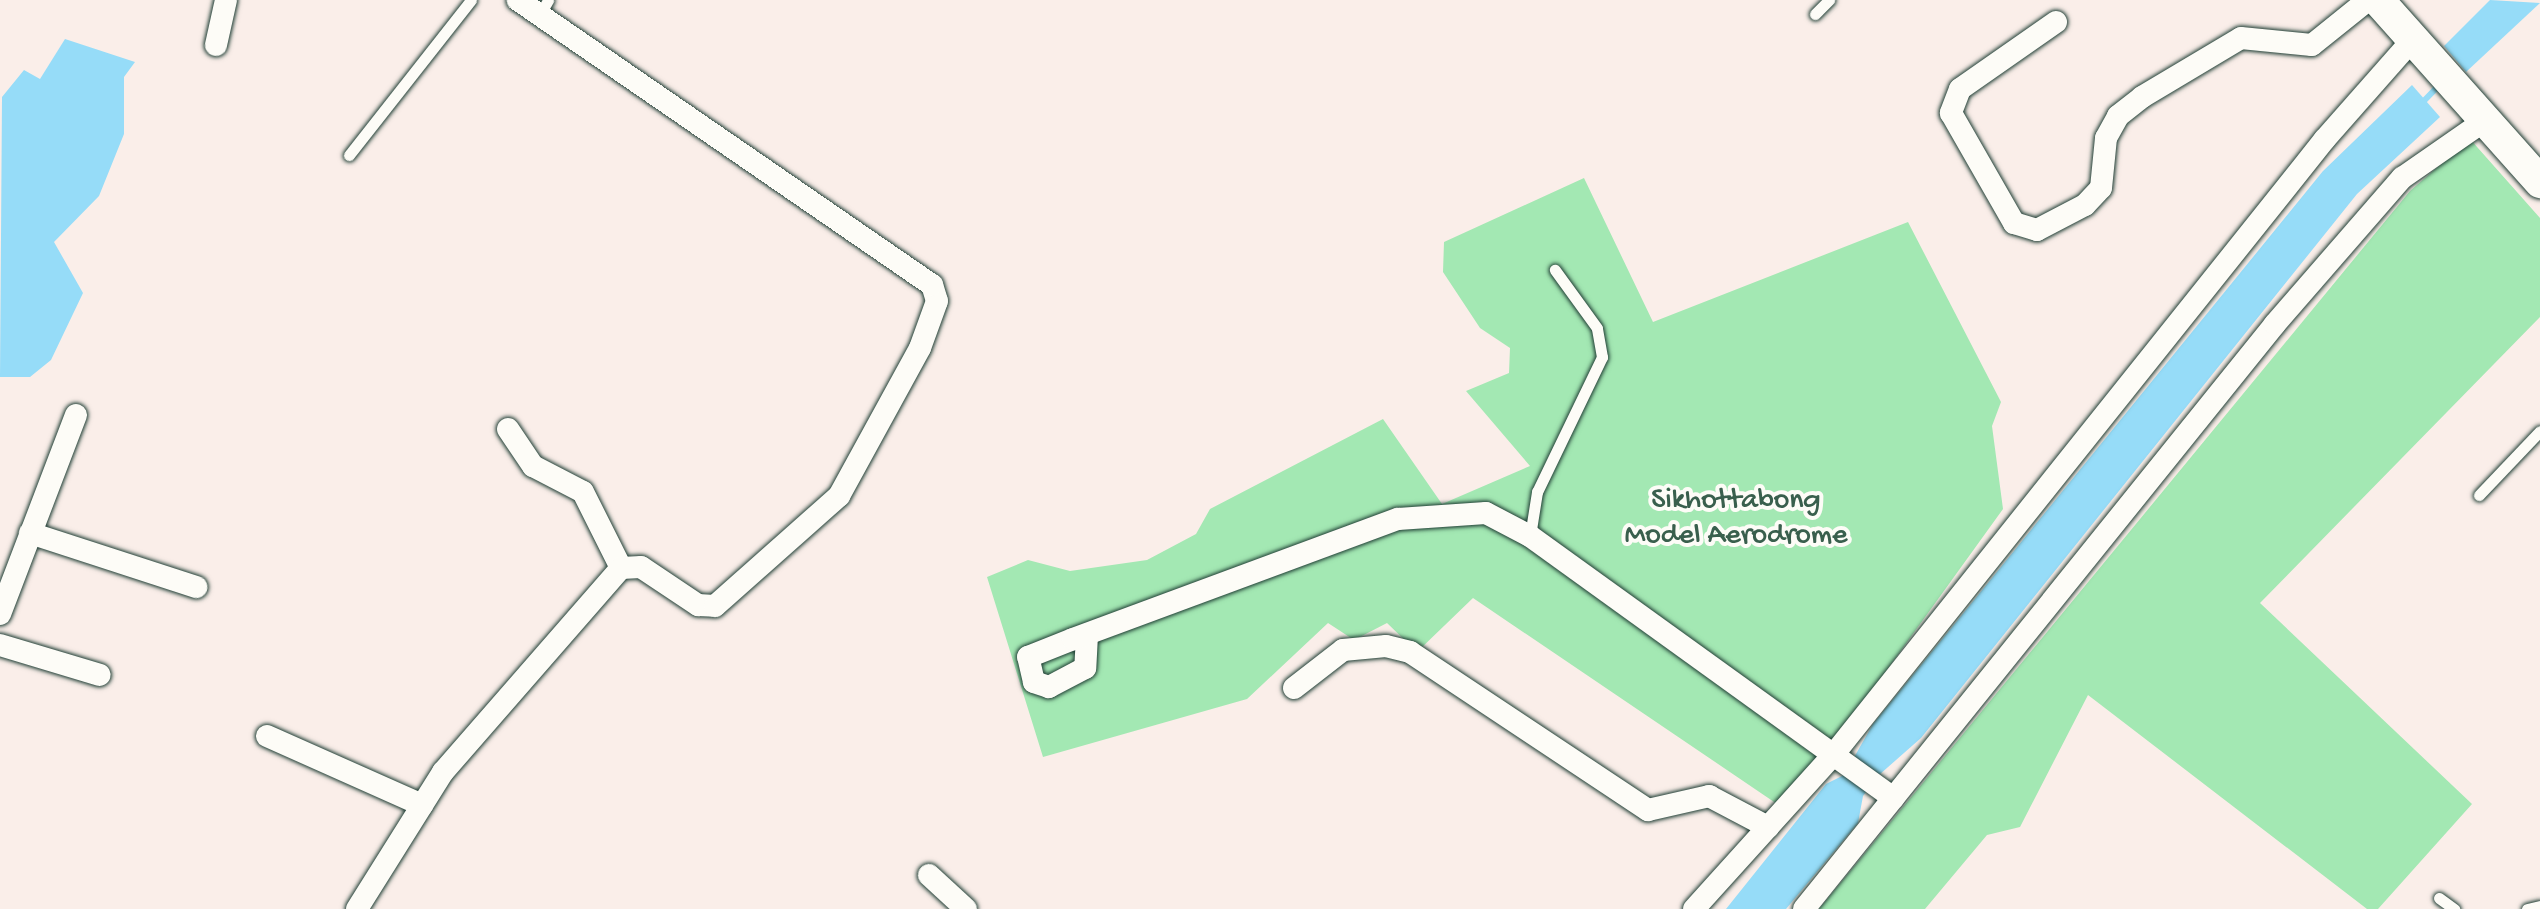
<!DOCTYPE html>
<html>
<head>
<meta charset="utf-8">
<style>
	body { margin:0 }
	#map { position:relative; width:2540px; height:909px; overflow:hidden; background:#faeee9; font-family:"Gochi Hand",sans-serif }
	div>[style] { position:absolute }
	.green>* { inset:0; background:#a3e8b3 }
	.water>* { inset:0; background:#96dcf8 }
	.stream>* { height:6px; margin:-3px; padding:0 3px; transform-origin:3px; border-radius:3px; background:#96dcf8 }
	.roads { filter:drop-shadow(0 0 2px #1f3d34) drop-shadow(0 0 2px #1f3d34) }
	.lane>* { height:11px; margin:-5.5px; padding:0 5.5px; transform-origin:5.5px; border-radius:5.5px; background:#fdfcf7 }
	.street>* { height:22px; margin:-11px; padding:0 11px; transform-origin:11px; border-radius:11px; background:#fdfcf7 }
	.secondary>* { height:32px; margin:-16px; padding:0 16px; transform-origin:16px; border-radius:16px; background:#fdfcf7 }
	span { translate:-50% -50%; white-space:nowrap; text-align:center; line-height:1.15; -webkit-text-stroke:8px #fdfcf7; paint-order:stroke }
	.park-label { font-size:30px; color:#395f4d }
</style>
</head>
<body>
<div id="map">
	<div class="green">
		<div style="clip-path:polygon(2470px 139px,2540px 218px,2540px 317px,2260px 603px,2472px 804px,2378px 909px,2367px 909px,2088px 695px,2020px 827px,1987px 835px,1925px 909px,1819px 909px,2410px 191px)"></div>
		<div style="clip-path:polygon(1584px 178px,1653px 322px,1908px 222px,2001px 402px,1992px 426px,2003px 509px,1786px 810px,1473px 598px,1417px 652px,1387px 623px,1354px 640px,1328px 623px,1247px 699px,1043px 757px,987px 577px,1028px 560px,1070px 571px,1147px 560px,1196px 534px,1210px 509px,1383px 419px,1442px 504px,1530px 466px,1466px 391px,1509px 373px,1510px 348px,1480px 328px,1443px 272px,1444px 242px)"></div>
	</div>
	<div class="water">
		<div style="clip-path:polygon(2490px 0,2540px 3px,2466px 72px,2444px 46px)"></div>
		<div style="clip-path:polygon(65px 39px,135px 62px,124px 77px,124px 134px,99px 196px,54px 242px,83px 293px,51px 360px,30px 377px,0 377px,2px 97px,24px 70px,40px 79px)"></div>
		<div style="clip-path:polygon(2412px 85px,2440px 117px,2357px 194px,1921px 738px,1879px 775px,1863px 796px,1858px 823px,1786px 909px,1726px 909px,1826px 784px,1844px 775px,1873px 724px,2323px 171px)"></div>
	</div>
	<div class="stream">
		<div style="left:2419px;top:106px;width:28px;rotate:-46deg"></div>
	</div>
	<div class="roads">
		<div class="lane">
			<div style="left:540px;top:14px;width:16px;rotate:-60deg"></div>
			<div style="left:1815px;top:14px;width:20px;rotate:-45deg"></div>
			<div style="left:349px;top:155px;width:197px;rotate:-51.8deg"></div>
			<div style="left:2479px;top:495px;width:88px;rotate:-46.4deg"></div>
			<div style="left:1530px;top:536px;width:45px;rotate:-81deg"></div>
			<div style="left:1537px;top:492px;width:150px;rotate:-64.3deg"></div>
			<div style="left:1602px;top:357px;width:29px;rotate:-100deg"></div>
			<div style="left:1597px;top:328px;width:72px;rotate:-125.9deg"></div>
			<div style="left:2439px;top:898px;width:19px;rotate:36deg"></div>
			<div style="left:2527px;top:909px;width:13px;rotate:-13deg"></div>
		</div>
		<div class="street">
			<div style="left:2056px;top:22px;width:117px;rotate:145.1deg"></div>
			<div style="left:1960px;top:89px;width:26px;rotate:111deg"></div>
			<div style="left:1951px;top:113px;width:127px;rotate:60.2deg"></div>
			<div style="left:2014px;top:223px;width:24px;rotate:17deg"></div>
			<div style="left:2037px;top:230px;width:54px;rotate:-27.5deg"></div>
			<div style="left:2085px;top:205px;width:23px;rotate:-47deg"></div>
			<div style="left:2101px;top:188px;width:50px;rotate:-84.3deg"></div>
			<div style="left:2106px;top:138px;width:25px;rotate:-61deg"></div>
			<div style="left:2118px;top:116px;width:31px;rotate:-38deg"></div>
			<div style="left:2142px;top:97px;width:115px;rotate:-30.8deg"></div>
			<div style="left:2241px;top:38px;width:71px;rotate:5.6deg"></div>
			<div style="left:2312px;top:45px;width:72px;rotate:-38.8deg"></div>
			<div style="left:216px;top:45px;width:46px;rotate:-77.5deg"></div>
			<div style="left:508px;top:429px;width:45px;rotate:56deg"></div>
			<div style="left:533px;top:466px;width:56px;rotate:27.5deg"></div>
			<div style="left:583px;top:492px;width:85px;rotate:63.4deg"></div>
			<div style="left:30px;top:533px;width:175px;rotate:18deg"></div>
			<div style="left:0;top:614px;width:213px;rotate:-69.1deg"></div>
			<div style="left:1087px;top:635px;width:33px;rotate:93deg"></div>
			<div style="left:1085px;top:668px;width:41px;rotate:152.2deg"></div>
			<div style="left:1049px;top:687px;width:16px;rotate:-162deg"></div>
			<div style="left:1034px;top:682px;width:26px;rotate:-103deg"></div>
			<div style="left:1028px;top:657px;width:48px;rotate:-21.8deg"></div>
			<div style="left:1073px;top:639px;width:346px;rotate:-20.3deg"></div>
			<div style="left:1398px;top:519px;width:88px;rotate:-3.9deg"></div>
			<div style="left:1486px;top:513px;width:50px;rotate:27.6deg"></div>
			<div style="left:1530px;top:536px;width:448px;rotate:35.8deg"></div>
			<div style="left:0;top:645px;width:104px;rotate:16.7deg"></div>
			<div style="left:1294px;top:688px;width:62px;rotate:-37.8deg"></div>
			<div style="left:1343px;top:650px;width:43px;rotate:-5.3deg"></div>
			<div style="left:1386px;top:646px;width:25px;rotate:14deg"></div>
			<div style="left:1410px;top:652px;width:286px;rotate:33.6deg"></div>
			<div style="left:1648px;top:810px;width:63px;rotate:-12.9deg"></div>
			<div style="left:1709px;top:796px;width:67px;rotate:27.7deg"></div>
			<div style="left:267px;top:736px;width:170px;rotate:24deg"></div>
			<div style="left:929px;top:875px;width:50px;rotate:42.6deg"></div>
			<div style="left:357px;top:909px;width:162px;rotate:-57.9deg"></div>
			<div style="left:443px;top:772px;width:271px;rotate:-48.9deg"></div>
			<div style="left:621px;top:568px;width:20px;rotate:-3deg"></div>
			<div style="left:641px;top:567px;width:69px;rotate:33.7deg"></div>
			<div style="left:698px;top:605px;width:17px;rotate:3deg"></div>
			<div style="left:715px;top:606px;width:166px;rotate:-41.6deg"></div>
			<div style="left:839px;top:496px;width:169px;rotate:-61.3deg"></div>
			<div style="left:920px;top:348px;width:50px;rotate:-70.1deg"></div>
			<div style="left:937px;top:301px;width:17px;rotate:-107deg"></div>
			<div style="left:932px;top:285px;width:503px;rotate:-145.46deg"></div>
			<div style="left:1694px;top:909px;width:209px;rotate:-47.9deg"></div>
			<div style="left:1834px;top:754px;width:787px;rotate:-51.4deg"></div>
			<div style="left:2325px;top:139px;width:135px;rotate:-48.6deg"></div>
			<div style="left:1804px;top:909px;width:751px;rotate:-51.16deg"></div>
			<div style="left:2275px;top:324px;width:194px;rotate:-49deg"></div>
			<div style="left:2402px;top:178px;width:103px;rotate:-34.8deg"></div>
		</div>
		<div class="secondary">
			<div style="left:2378px;top:0;width:244px;rotate:48.3deg"></div>
		</div>
	</div>
	<div class="park-label">
		<span style="left:1736px;top:519px">Sikhottabong<br>Model Aerodrome</span>
	</div>
</div>
</body>
</html>
